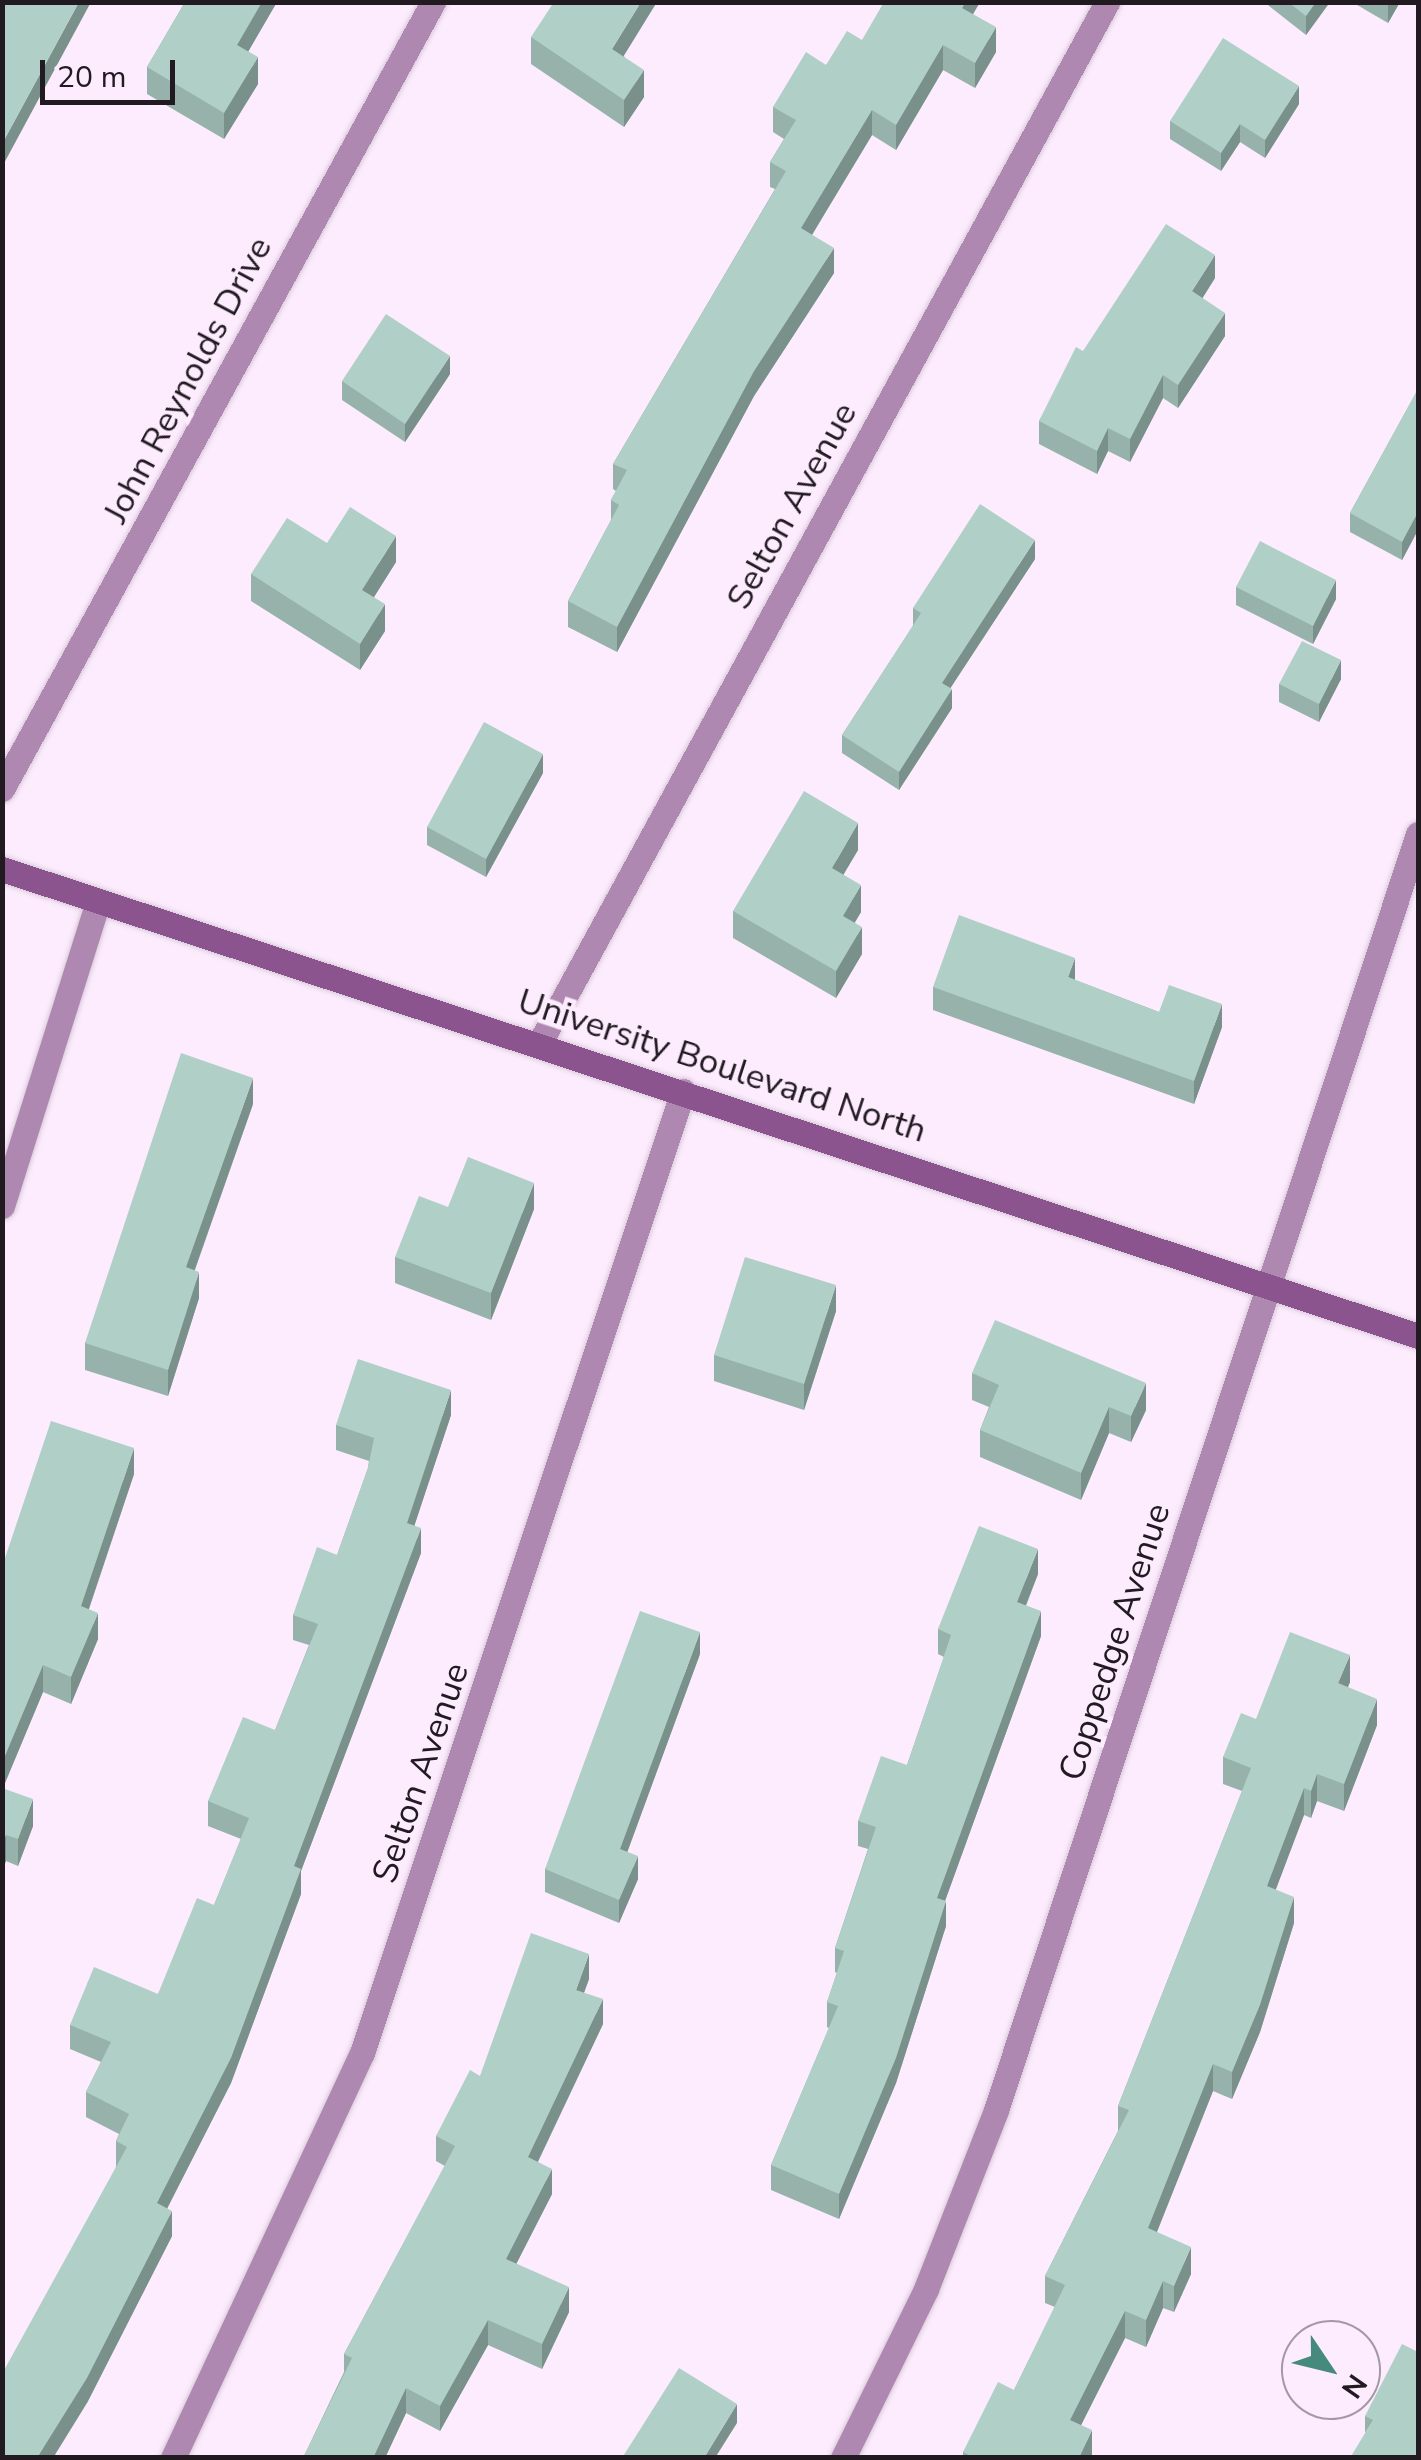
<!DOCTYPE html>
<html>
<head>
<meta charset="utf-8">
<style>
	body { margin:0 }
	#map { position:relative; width:1421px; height:2460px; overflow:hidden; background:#fcecfd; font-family:"Nunito Sans",sans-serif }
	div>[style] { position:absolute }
	.roads { filter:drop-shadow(0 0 2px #d9cada) drop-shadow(0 0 2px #d9cada) }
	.street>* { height:25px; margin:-12.5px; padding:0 12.5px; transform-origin:12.5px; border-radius:12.5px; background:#ae88b0 }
	.secondary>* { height:25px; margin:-12.5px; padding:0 12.5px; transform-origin:12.5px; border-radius:12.5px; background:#8b548e }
	.wall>* { inset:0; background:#96b2ab }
	.shaded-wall>* { inset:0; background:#7a918b }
	.building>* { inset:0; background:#afcfc7 }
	span { translate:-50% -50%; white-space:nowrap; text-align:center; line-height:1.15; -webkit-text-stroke:9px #fcecfd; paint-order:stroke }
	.street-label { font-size:35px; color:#211a21 }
	.frame { position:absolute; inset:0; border:5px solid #211a21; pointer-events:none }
	.north { position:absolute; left:1281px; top:2320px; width:100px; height:100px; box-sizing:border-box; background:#fcecfd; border:2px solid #a498a5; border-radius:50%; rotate:125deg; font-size:28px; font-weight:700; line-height:40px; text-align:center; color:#211a21 }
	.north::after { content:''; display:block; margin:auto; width:35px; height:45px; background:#468a7d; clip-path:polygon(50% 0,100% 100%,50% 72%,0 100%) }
	.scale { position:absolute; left:40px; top:60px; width:135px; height:45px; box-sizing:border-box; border:5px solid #211a21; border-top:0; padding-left:12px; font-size:30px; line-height:35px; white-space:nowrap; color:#211a21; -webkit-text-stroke:8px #fcecfd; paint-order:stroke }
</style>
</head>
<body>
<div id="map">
	<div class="roads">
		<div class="street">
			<div style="left:2px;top:789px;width:897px;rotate:-61.29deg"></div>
			<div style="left:539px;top:1044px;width:1187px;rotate:-61.4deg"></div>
			<div style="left:2px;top:1206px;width:319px;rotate:-72.5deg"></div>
			<div style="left:173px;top:2458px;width:447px;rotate:-65deg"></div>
			<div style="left:362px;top:2053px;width:1014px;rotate:-71.55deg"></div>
			<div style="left:843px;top:2458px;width:188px;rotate:-63.8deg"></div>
			<div style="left:926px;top:2289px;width:192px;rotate:-68.6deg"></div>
			<div style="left:996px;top:2110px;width:1344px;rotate:-71.7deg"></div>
		</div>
		<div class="secondary">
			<div style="left:2px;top:869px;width:1491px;rotate:18.25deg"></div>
		</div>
	</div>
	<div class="wall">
		<div style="clip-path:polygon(185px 2px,277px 2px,248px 51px,258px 84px,224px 139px,147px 94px,147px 67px)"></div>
		<div style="clip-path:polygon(980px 2px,973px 14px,996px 52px,975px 88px,943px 70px,896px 150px,872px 135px,812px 235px,834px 273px,754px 396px,617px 652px,568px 627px,568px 601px,611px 520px,611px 500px,616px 491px,613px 489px,613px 464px,775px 189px,770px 187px,770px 162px,784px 139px,773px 132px,773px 107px,826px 65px,862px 40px)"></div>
		<div style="clip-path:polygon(1264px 2px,1330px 2px,1306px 35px)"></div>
		<div style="clip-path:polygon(1352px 2px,1400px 2px,1388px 23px)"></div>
		<div style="clip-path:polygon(531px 37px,624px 56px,644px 97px,624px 127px,531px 64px)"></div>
		<div style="clip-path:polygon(1299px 104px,1265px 158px,1240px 142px,1221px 171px,1170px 139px,1170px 121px)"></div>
		<div style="clip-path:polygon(1215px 278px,1202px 298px,1225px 336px,1178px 408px,1163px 398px,1130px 462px,1108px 451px,1097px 474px,1039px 444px,1039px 421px,1083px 351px)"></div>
		<div style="clip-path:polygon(450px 374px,405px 442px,342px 400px,342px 381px)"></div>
		<div style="clip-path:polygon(1418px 389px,1418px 530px,1402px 560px,1350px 532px,1350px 513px)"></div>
		<div style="clip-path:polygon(1035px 559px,950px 688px,952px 708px,899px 790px,842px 753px,842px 735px,913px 626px,913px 608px)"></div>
		<div style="clip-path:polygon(396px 562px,374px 597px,385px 631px,360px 670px,251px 601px,251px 574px)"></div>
		<div style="clip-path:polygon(1236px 587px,1336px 599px,1313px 644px,1236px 605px)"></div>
		<div style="clip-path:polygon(1341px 679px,1319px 722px,1279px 702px,1279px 684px)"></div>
		<div style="clip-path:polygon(543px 773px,486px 877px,427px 845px,427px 827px)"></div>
		<div style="clip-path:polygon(858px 850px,843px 875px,861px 912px,854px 923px,862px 954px,836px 998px,733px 938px,733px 911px)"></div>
		<div style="clip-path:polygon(1075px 980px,1159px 1012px,1222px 1027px,1194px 1104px,933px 1010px,933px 987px)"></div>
		<div style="clip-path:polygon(253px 1104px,195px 1270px,199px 1298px,168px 1396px,85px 1370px,85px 1343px)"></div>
		<div style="clip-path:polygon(534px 1209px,491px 1320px,395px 1283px,395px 1257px)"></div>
		<div style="clip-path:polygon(836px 1311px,804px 1410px,714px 1381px,714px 1355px)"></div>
		<div style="clip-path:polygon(972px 1373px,1146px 1410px,1131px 1442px,1109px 1433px,1081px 1500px,980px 1457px,980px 1430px,989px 1407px,972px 1400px)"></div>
		<div style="clip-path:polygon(451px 1415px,414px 1526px,421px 1553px,301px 1871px,301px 1894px,231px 2083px,167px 2209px,172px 2236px,87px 2403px,116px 2166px,116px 2141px,119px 2134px,86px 2117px,86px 2092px,101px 2062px,70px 2049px,70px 2025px,158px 1994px,214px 1905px,241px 1839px,208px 1826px,208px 1801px,275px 1730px,309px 1645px,293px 1640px,293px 1615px,337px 1555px,368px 1468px,369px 1461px,336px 1450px,336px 1425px)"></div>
		<div style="clip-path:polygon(134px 1474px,89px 1609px,98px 1639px,71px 1704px,43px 1692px,3px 1788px,33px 1826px,18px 1866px,6px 1861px,2px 1871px,2px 1567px)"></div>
		<div style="clip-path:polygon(1038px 1574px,1026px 1606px,1041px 1636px,945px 1901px,946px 1926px,896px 2083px,839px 2219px,771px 2190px,771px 2165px,829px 2028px,827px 2027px,827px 2002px,837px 1973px,835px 1972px,835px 1948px,868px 1849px,858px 1846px,858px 1821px,907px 1765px,944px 1657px,938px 1654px,938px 1629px)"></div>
		<div style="clip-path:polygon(700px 1654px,627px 1852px,638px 1879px,619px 1923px,545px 1892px,545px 1869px)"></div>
		<div style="clip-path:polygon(1350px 1682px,1348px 1687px,1377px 1725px,1344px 1811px,1317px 1801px,1311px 1818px,1304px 1815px,1275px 1890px,1294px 1923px,1260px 2032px,1232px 2099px,1213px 2091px,1157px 2232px,1191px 2274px,1174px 2312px,1163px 2308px,1146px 2347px,1125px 2338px,1081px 2425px,1092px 2458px,963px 2458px,963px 2452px,1014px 2390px,1055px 2307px,1045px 2303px,1045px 2276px,1118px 2131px,1118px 2106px,1242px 1791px,1223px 1784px,1223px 1757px,1256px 1719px)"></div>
		<div style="clip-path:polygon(589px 1979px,584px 1993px,603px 2024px,538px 2162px,552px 2194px,516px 2264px,569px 2312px,542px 2369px,488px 2345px,440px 2431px,406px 2413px,385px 2458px,303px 2458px,344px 2372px,344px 2354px,445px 2166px,436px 2161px,436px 2136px,480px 2076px)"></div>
		<div style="clip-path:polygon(1418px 2352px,1365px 2433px,1365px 2416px)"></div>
	</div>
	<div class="shaded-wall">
		<div style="clip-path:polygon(79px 2px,91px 2px,2px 167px,2px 144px)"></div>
		<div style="clip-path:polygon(262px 2px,277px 2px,237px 71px,237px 45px)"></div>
		<div style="clip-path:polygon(641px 2px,657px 2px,612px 75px,612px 49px)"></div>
		<div style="clip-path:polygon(965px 2px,980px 2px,962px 33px,962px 8px)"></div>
		<div style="clip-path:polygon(1316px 2px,1330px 2px,1306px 35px,1306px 16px)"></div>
		<div style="clip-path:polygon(1389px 2px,1400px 2px,1388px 23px,1388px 4px)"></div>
		<div style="clip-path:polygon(996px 27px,996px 52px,975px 88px,975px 63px)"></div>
		<div style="clip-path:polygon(943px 45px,943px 70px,896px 150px,896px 125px)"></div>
		<div style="clip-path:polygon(258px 57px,258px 84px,224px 139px,224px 113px)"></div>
		<div style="clip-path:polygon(644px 70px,644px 97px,624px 127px,624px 100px)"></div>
		<div style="clip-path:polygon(1299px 86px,1299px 104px,1265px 158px,1265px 140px)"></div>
		<div style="clip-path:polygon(872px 110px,872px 135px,801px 253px,801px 228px)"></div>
		<div style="clip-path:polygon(1240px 124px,1240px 142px,1221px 171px,1221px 153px)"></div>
		<div style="clip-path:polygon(834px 248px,834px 273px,754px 396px,617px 652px,617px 627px,754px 371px)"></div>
		<div style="clip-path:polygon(1215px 255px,1215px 278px,1192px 315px,1192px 291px)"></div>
		<div style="clip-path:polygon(1225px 313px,1225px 336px,1178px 408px,1178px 385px)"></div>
		<div style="clip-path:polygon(450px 356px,450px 374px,405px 442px,405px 424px)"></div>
		<div style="clip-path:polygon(1163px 375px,1163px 398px,1130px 462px,1130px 439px)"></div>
		<div style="clip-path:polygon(1108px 428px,1108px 451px,1097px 474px,1097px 451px)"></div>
		<div style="clip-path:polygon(1418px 512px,1418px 530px,1402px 560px,1402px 542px)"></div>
		<div style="clip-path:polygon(396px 536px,396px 562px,362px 616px,362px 590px)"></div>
		<div style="clip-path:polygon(1035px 540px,1035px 559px,942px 701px,942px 683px)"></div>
		<div style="clip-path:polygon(1336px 580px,1336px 599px,1313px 644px,1313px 626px)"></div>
		<div style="clip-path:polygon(385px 604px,385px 631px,360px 670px,360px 644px)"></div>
		<div style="clip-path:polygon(1341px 660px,1341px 679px,1319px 722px,1319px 704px)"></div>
		<div style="clip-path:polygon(952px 689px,952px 708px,899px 790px,899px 772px)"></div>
		<div style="clip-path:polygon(543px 754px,543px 773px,486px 877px,486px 859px)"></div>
		<div style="clip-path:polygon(858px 823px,858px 850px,832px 894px,832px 868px)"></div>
		<div style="clip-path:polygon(861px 885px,861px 912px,843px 943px,843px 916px)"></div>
		<div style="clip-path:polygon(862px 927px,862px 954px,836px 998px,836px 971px)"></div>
		<div style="clip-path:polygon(1075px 958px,1075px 981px,1068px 977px)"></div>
		<div style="clip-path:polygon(1222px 1004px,1222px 1027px,1194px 1104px,1194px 1081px)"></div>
		<div style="clip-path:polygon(253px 1078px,253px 1104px,186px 1294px,186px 1267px)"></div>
		<div style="clip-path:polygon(534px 1183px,534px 1209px,491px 1320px,491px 1293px)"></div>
		<div style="clip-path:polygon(199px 1272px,199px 1298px,168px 1396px,168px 1370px)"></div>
		<div style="clip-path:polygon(836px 1285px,836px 1311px,804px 1410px,804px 1384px)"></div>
		<div style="clip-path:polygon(1146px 1383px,1146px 1410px,1131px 1442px,1131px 1416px)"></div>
		<div style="clip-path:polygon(451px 1390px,451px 1415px,407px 1548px,407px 1523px)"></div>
		<div style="clip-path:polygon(1109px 1407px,1109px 1433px,1081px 1500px,1081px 1473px)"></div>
		<div style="clip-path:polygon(134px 1448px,134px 1474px,81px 1632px,81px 1606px)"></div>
		<div style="clip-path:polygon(421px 1528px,421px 1553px,301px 1871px,301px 1894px,231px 2083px,157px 2228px,157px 2203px,294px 1866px)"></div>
		<div style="clip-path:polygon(1038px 1549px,1038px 1574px,1017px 1627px,1017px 1602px)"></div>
		<div style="clip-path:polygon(1041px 1611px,1041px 1636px,937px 1923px,937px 1898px)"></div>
		<div style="clip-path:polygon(98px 1613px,98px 1639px,71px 1704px,71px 1677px)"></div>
		<div style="clip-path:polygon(700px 1632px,700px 1654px,620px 1872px,620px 1849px)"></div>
		<div style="clip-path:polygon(1350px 1655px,1350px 1682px,1338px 1710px,1338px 1683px)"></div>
		<div style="clip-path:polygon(43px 1665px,43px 1692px,2px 1790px,2px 1763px)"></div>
		<div style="clip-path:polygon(1377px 1699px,1377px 1725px,1344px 1811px,1344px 1784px)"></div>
		<div style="clip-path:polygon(1317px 1774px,1317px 1801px,1311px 1818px,1311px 1791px)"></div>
		<div style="clip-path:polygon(1304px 1788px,1304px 1815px,1267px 1913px,1267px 1886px)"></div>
		<div style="clip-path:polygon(33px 1799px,33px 1826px,18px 1866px,18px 1839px)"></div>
		<div style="clip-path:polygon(6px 1835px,6px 1861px,2px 1871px,2px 1844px)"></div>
		<div style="clip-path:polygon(638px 1856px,638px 1879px,619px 1923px,619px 1900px)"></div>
		<div style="clip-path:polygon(1294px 1897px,1294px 1923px,1260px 2032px,1232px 2099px,1232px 2072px)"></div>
		<div style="clip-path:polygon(946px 1901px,946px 1926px,896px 2083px,839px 2219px,839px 2194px)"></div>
		<div style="clip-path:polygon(589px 1954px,589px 1979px,576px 2014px,576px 1990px)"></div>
		<div style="clip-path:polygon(603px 1999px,603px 2024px,528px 2182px,528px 2157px)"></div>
		<div style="clip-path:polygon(1213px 2064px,1213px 2091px,1148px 2254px,1148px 2228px)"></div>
		<div style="clip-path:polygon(552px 2169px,552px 2194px,506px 2284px,506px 2259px)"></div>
		<div style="clip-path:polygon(172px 2211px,172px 2236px,87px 2403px,53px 2458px,37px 2458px)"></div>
		<div style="clip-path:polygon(1191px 2247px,1191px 2274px,1174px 2312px,1174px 2286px)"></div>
		<div style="clip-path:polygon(1163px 2281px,1163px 2308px,1146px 2347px,1146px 2320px)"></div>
		<div style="clip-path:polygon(569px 2287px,569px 2312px,542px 2369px,542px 2344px)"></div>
		<div style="clip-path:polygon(1125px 2311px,1125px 2338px,1070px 2447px,1070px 2420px)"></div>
		<div style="clip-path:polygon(488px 2320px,488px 2345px,440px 2431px,440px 2406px)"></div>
		<div style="clip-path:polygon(406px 2388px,406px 2413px,385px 2458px,373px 2458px)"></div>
		<div style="clip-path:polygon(737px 2404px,737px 2423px,715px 2458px,704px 2458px)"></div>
		<div style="clip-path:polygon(1092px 2430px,1092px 2457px,1079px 2458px)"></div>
	</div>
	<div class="building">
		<div style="clip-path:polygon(2px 2px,79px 2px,2px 144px)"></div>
		<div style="clip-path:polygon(185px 2px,262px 2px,237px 45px,258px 57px,224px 113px,147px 67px)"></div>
		<div style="clip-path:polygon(554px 2px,641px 2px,612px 49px,644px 70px,624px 100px,531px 37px)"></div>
		<div style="clip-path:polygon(884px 2px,965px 2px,962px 8px,996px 27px,975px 63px,943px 45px,896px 125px,872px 110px,801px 228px,834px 248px,754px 371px,617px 627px,568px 601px,619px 505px,611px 500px,627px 470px,613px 464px,786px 171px,770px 162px,796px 120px,773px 107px,806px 52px,826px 65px,847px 31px,862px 40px)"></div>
		<div style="clip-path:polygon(1288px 2px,1316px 2px,1306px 16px)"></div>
		<div style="clip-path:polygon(1223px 38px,1299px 86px,1265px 140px,1240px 124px,1221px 153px,1170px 121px)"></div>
		<div style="clip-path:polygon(1166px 224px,1215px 255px,1192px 291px,1225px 313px,1178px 385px,1163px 375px,1130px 439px,1108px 428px,1097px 451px,1039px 421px,1076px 347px,1083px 351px)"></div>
		<div style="clip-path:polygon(386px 314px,450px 356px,405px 424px,342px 381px)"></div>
		<div style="clip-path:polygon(1418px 389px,1418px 512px,1402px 542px,1350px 513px)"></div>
		<div style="clip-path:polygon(980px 504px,1035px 540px,942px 683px,952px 689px,899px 772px,842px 735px,921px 613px,913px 608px)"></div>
		<div style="clip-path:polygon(350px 507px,396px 536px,362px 590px,385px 604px,360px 644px,251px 574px,287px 518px,327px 543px)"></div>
		<div style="clip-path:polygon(1260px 541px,1336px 580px,1313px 626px,1236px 587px)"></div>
		<div style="clip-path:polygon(1302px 641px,1341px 660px,1319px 704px,1279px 684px)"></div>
		<div style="clip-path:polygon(484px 722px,543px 754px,486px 859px,427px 827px)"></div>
		<div style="clip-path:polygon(804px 791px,858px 823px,832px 868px,861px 885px,843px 916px,862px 927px,836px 971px,733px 911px)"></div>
		<div style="clip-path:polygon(959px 915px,1075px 958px,1068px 977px,1159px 1012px,1169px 985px,1222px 1004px,1194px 1081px,933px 987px)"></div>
		<div style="clip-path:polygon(181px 1053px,253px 1078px,186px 1267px,199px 1272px,168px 1370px,85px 1343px)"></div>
		<div style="clip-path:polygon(468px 1157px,534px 1183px,491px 1293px,395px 1257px,419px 1196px,448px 1207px)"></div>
		<div style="clip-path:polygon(745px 1257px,836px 1285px,804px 1384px,714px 1355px)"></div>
		<div style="clip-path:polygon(995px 1320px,1146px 1383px,1131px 1416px,1109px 1407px,1081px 1473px,980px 1430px,999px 1385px,972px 1373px)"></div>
		<div style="clip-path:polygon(358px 1359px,451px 1390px,407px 1523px,421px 1528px,294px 1866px,301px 1869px,231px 2058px,157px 2203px,172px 2211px,87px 2378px,37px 2458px,2px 2458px,2px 2374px,127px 2147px,116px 2141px,129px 2114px,86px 2092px,111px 2042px,70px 2025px,94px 1967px,158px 1994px,197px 1898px,214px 1905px,249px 1818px,208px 1801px,243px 1717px,275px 1730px,318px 1624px,293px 1615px,317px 1547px,337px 1555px,368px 1468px,374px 1438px,336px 1425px)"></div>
		<div style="clip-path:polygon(51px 1421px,134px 1448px,81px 1606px,98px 1613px,71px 1677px,43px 1665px,2px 1763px,2px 1567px)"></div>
		<div style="clip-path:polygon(979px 1526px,1038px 1549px,1017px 1602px,1041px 1611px,937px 1898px,946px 1901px,896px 2058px,839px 2194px,771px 2165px,838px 2006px,827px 2002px,844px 1951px,835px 1948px,876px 1827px,858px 1821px,881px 1756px,907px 1765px,951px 1635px,938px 1629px)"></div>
		<div style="clip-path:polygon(640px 1611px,700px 1632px,620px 1849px,638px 1856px,619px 1900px,545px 1869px)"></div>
		<div style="clip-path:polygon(1290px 1632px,1350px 1655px,1338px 1683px,1377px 1699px,1344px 1784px,1317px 1774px,1311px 1791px,1304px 1788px,1267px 1886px,1294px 1897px,1260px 2005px,1232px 2072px,1213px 2064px,1148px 2228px,1191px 2247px,1174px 2286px,1163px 2281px,1146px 2320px,1125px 2311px,1070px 2420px,1092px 2430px,1079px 2458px,975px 2458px,963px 2452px,998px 2382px,1014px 2390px,1065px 2285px,1045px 2276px,1129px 2110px,1118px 2106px,1251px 1768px,1223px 1757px,1241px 1713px,1256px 1719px)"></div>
		<div style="clip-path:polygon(2px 1788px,33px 1799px,18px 1839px,6px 1835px,2px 1844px)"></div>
		<div style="clip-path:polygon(531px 1933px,589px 1954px,576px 1990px,603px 1999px,528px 2157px,552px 2169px,506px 2259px,569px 2287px,542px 2344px,488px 2320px,440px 2406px,406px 2388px,373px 2458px,303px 2458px,352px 2358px,344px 2354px,455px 2146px,436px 2136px,470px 2070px,480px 2076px)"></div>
		<div style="clip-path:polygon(1402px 2344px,1418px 2352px,1418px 2458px,1350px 2458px,1373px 2420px,1365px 2416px)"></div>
		<div style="clip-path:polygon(679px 2368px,737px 2404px,704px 2458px,622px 2458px)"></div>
	</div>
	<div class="street-label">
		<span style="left:188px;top:380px;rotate:-62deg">John Reynolds Drive</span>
		<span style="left:792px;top:506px;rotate:-61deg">Selton Avenue</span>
		<span style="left:722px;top:1066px;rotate:18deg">University Boulevard North</span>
		<span style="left:1115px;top:1642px;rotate:-72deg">Coppedge Avenue</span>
		<span style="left:421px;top:1773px;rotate:-71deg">Selton Avenue</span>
	</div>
	<div class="frame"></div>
	<div class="north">N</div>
	<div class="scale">20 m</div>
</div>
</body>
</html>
